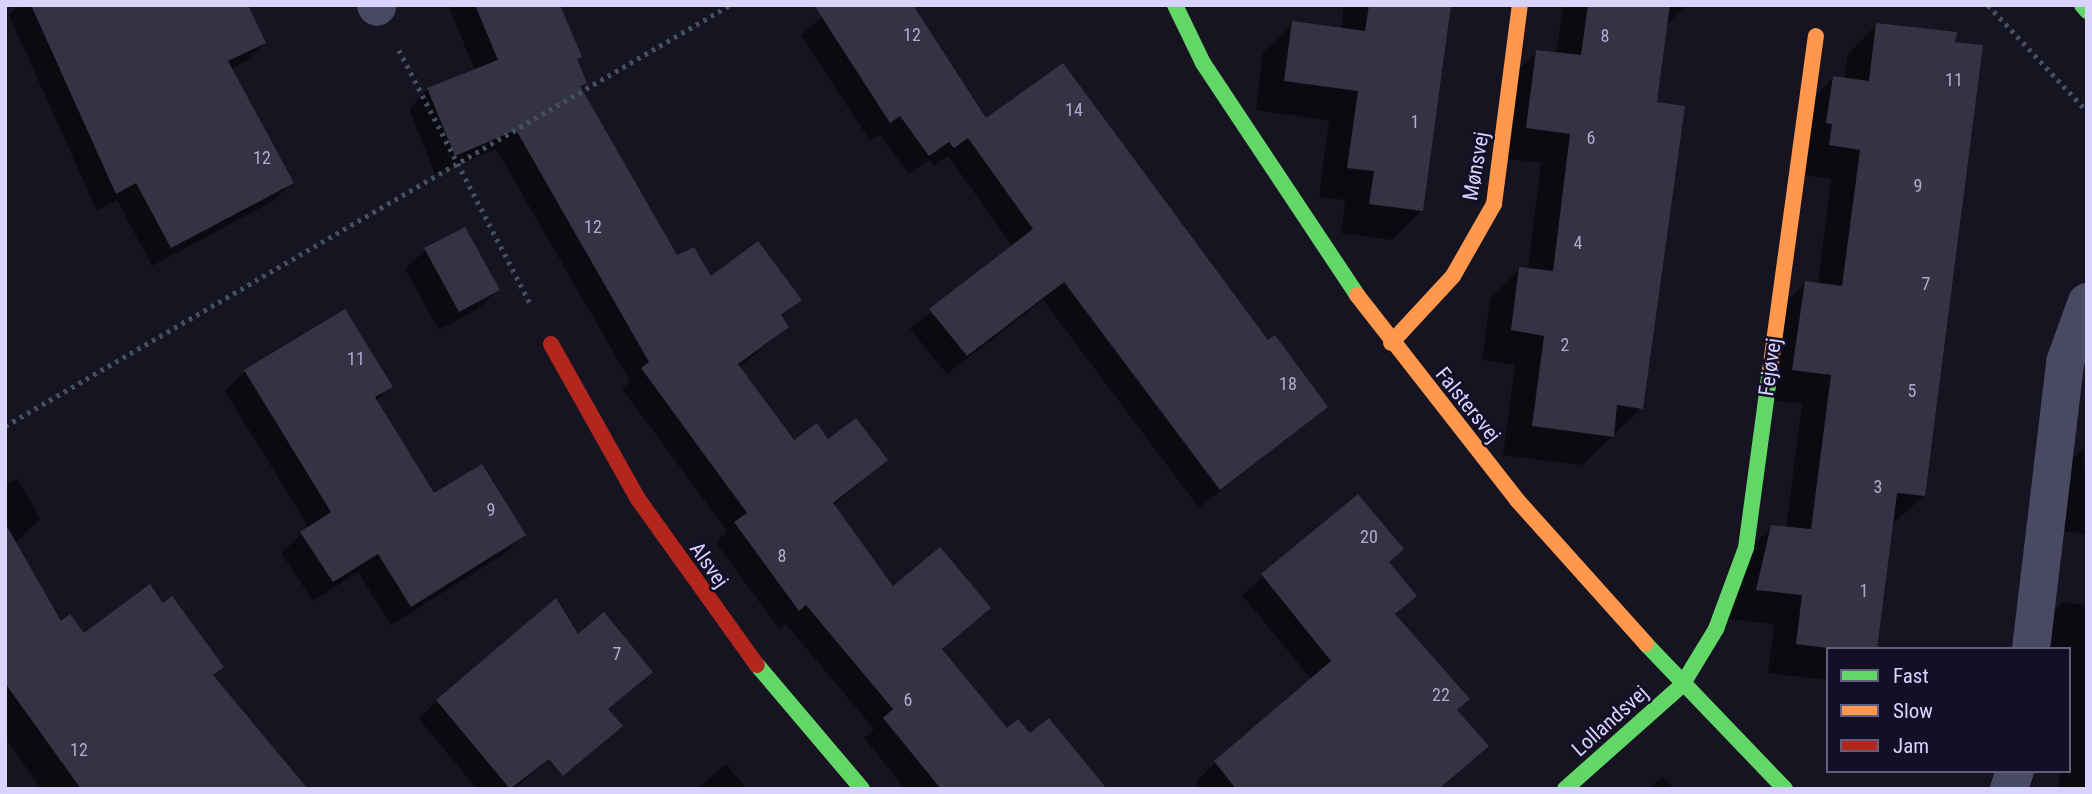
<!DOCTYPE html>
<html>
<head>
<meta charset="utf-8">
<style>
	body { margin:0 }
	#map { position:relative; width:2092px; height:794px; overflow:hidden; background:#161421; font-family:"Roboto Condensed",sans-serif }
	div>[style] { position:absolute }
	.shadow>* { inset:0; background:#0007 }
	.building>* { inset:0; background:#343243 }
	.path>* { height:4.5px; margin-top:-2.25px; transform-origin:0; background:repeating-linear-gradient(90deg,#44505f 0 3.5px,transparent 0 8.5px) }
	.street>* { height:38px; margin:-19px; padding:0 19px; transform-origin:19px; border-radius:19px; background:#4a4962 }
	.fast>* { height:16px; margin:-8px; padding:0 8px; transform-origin:8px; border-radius:8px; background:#63d668 }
	.slow>* { height:16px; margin:-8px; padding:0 8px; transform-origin:8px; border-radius:8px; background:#ff974d }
	.jam>* { height:16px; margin:-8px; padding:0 8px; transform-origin:8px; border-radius:8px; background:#b3261e }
	span { translate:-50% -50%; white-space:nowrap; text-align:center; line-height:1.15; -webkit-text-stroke:5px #130f26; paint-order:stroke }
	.number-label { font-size:18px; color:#b0acd0 }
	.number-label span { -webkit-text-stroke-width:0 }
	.street-label { font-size:21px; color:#d9d4ff }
	.frame { position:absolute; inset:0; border:7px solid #d9d4ff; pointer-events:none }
	.legend { position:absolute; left:1826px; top:647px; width:245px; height:126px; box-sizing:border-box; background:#130f26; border:2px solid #625e7d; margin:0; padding:9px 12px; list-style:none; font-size:21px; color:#d9d4ff }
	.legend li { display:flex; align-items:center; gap:14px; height:35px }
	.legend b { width:35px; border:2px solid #625e7d }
</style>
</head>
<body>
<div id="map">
	<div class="shadow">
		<div style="clip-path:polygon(19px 5px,247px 5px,264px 43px,246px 61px,230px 69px,292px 183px,273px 201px,152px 266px,117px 200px,97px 211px,9px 15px)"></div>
		<div style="clip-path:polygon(448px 5px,558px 5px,580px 57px,576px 60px,585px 82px,579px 88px,676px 257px,711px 278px,799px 300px,781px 318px,787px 327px,739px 367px,794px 442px,828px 442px,886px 460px,833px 506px,893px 589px,989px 608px,941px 650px,1007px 730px,1030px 736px,1104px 789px,905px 789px,864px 738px,874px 729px,786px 624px,779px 629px,716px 543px,727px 531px,622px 389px,630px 381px,496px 149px,435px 174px,409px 109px,428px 89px,475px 71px)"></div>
		<div style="clip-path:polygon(837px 5px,1268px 343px,1326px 407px,1199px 508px,1043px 300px,947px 374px,910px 329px,1013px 247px,948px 156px,934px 166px,929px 160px,909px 174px,880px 135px,870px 141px,801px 35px)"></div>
		<div style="clip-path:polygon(1344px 5px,1449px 5px,1422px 210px,1392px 240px,1341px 233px,1345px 200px,1319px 197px,1329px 121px,1256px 110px,1263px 52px,1293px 23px,1341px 30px)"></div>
		<div style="clip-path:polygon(1563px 5px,1688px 5px,1665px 27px,1655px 104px,1642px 408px,1582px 465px,1503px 455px,1515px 365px,1482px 360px,1490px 299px,1520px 269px,1528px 270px,1541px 163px,1497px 157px,1507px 81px,1537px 52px,1556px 54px)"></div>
		<div style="clip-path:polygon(1877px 24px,1924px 496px,1891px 525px,1875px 649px,1828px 649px,1828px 680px,1768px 673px,1774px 624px,1727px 619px,1742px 556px,1772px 527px,1786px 528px,1802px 404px,1764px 399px,1776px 313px,1805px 283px,1818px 285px,1831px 179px,1800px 174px,1804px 107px,1833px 78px,1844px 79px,1848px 54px)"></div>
		<div style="clip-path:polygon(425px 250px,497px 290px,478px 309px,439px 330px,405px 269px)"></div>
		<div style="clip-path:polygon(345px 311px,391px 387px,376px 401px,433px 496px,524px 535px,504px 554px,391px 625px,358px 572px,313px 601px,281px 553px,309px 528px,225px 391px,245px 371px)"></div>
		<div style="clip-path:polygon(2084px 447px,2087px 534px,2048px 529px,2055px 476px)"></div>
		<div style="clip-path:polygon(18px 479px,40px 519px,15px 543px,60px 624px,84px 635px,163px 605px,221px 667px,212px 677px,306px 789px,41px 789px,5px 737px,5px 484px)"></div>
		<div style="clip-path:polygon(1358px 496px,1388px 563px,1414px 596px,1394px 616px,1456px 711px,1487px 746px,1440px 789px,1201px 789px,1196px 782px,1216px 762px,1312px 680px,1242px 595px)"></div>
		<div style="clip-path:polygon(2087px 583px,2087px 789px,2058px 789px,2060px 771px,2069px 771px,2069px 649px,2031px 649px,2033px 631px,2063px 602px,2084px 605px)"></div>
		<div style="clip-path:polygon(578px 636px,651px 671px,514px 789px,477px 789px,419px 719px,437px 701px)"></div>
		<div style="clip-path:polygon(726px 764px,747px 789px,697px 789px)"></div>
		<div style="clip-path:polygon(1662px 776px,1674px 789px,1649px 789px)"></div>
	</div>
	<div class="building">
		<div style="clip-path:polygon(31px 5px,248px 5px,266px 43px,228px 61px,294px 183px,171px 248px,136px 183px,116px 194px)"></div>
		<div style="clip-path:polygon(475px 5px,560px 5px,582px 57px,577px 59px,587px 83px,580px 86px,677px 255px,694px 247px,711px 276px,758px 241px,802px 300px,781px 315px,789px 327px,738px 364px,794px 440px,817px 423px,828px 439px,856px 418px,888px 460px,833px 503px,893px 586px,940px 547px,991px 608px,942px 649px,1007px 728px,1018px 719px,1030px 733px,1049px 718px,1107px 789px,941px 789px,883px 718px,893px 709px,806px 605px,799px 611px,734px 522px,747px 513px,641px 368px,649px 362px,516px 130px,455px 156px,427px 88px,498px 60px)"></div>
		<div style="clip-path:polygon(814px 5px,913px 5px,986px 118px,1063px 63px,1268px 340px,1275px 335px,1328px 407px,1220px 490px,1064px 282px,967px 356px,929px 309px,1033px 229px,968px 138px,954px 148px,949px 142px,929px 156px,900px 116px,890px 123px)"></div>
		<div style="clip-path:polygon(1369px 5px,1451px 5px,1423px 211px,1369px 204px,1374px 171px,1347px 168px,1358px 91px,1284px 81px,1292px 21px,1365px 31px)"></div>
		<div style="clip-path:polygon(1588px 5px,1670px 5px,1657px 102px,1685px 106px,1643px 409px,1617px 405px,1614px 437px,1532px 426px,1544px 336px,1511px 330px,1519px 267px,1553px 271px,1570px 134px,1526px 128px,1536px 50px,1581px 55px)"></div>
		<div style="clip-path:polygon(1876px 23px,1957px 32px,1955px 42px,1983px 45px,1925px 496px,1897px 493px,1877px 649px,1835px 649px,1796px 644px,1802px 595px,1756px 590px,1771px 525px,1811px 529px,1831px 375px,1792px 370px,1805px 281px,1842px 286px,1860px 150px,1829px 145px,1832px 124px,1826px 123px,1833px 76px,1869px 81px)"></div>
		<div style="clip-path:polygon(465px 227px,500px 290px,459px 312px,424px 248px)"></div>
		<div style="clip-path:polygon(345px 309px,393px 387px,375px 397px,434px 493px,482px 464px,526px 535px,411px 607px,378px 554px,333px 582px,300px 532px,331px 512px,244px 370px)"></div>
		<div style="clip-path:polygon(1358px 494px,1404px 549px,1389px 562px,1417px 596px,1395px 614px,1470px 699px,1457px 710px,1489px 746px,1439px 789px,1236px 789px,1214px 761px,1331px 661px,1261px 574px)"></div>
		<div style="clip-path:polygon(5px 523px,61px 621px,70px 614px,84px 633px,150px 584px,163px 603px,172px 596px,224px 667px,213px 675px,308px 789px,81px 789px,5px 683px)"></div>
		<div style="clip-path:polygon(556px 598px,578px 634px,604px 612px,653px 672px,608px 709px,623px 726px,563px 776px,549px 759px,510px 789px,436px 700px)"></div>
	</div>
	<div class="path">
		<div style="left:1988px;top:5px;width:145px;rotate:47deg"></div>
		<div style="left:399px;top:50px;width:285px;rotate:62.6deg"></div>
		<div style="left:5px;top:426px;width:838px;rotate:-30.14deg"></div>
	</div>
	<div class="street">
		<div style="left:376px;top:5px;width:2px;rotate:63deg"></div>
		<div style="left:2031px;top:649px;width:289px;rotate:-83.2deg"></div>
		<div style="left:2065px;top:362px;width:64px;rotate:-69.9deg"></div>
		<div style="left:2009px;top:789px;width:19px;rotate:-72deg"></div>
	</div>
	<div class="fast">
		<div style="left:1175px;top:5px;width:64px;rotate:64.2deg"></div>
		<div style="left:1203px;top:63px;width:278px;rotate:56.4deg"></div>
		<div style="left:2082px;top:5px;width:8px;rotate:50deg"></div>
		<div style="left:1646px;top:644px;width:201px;rotate:46.2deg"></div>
		<div style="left:757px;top:665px;width:162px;rotate:49.7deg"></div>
		<div style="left:1565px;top:789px;width:157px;rotate:-41.6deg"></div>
		<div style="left:1682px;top:685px;width:66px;rotate:-58.7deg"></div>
		<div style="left:1716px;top:629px;width:86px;rotate:-69.7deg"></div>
		<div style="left:1746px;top:548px;width:179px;rotate:-82.3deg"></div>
	</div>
	<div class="slow">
		<div style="left:1357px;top:295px;width:260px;rotate:52deg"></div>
		<div style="left:1517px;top:500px;width:193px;rotate:48.1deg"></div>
		<div style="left:1391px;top:343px;width:91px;rotate:-47.2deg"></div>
		<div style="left:1453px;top:276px;width:83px;rotate:-60.3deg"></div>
		<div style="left:1494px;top:204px;width:201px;rotate:-82.6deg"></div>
		<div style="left:1770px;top:371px;width:338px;rotate:-82.2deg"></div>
	</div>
	<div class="jam">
		<div style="left:551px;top:344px;width:178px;rotate:60.7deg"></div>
		<div style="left:638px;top:499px;width:204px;rotate:54.4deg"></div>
	</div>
	<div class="number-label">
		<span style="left:912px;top:35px">12</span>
		<span style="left:1605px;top:36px">8</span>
		<span style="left:1954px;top:80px">11</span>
		<span style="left:1074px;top:110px">14</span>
		<span style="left:1415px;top:122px">1</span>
		<span style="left:1591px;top:138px">6</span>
		<span style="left:262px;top:158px">12</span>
		<span style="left:1918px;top:186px">9</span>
		<span style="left:593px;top:227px">12</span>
		<span style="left:1578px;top:243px">4</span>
		<span style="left:1926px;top:284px">7</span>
		<span style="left:1565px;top:345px">2</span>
		<span style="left:356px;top:359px">11</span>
		<span style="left:1288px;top:384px">18</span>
		<span style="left:1912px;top:391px">5</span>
		<span style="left:1878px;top:487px">3</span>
		<span style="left:491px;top:510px">9</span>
		<span style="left:1369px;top:537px">20</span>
		<span style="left:782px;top:556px">8</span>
		<span style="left:1864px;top:591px">1</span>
		<span style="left:617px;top:654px">7</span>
		<span style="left:1441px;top:695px">22</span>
		<span style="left:908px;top:700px">6</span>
		<span style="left:79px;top:750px">12</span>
	</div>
	<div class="street-label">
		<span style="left:1476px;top:166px;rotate:-80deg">Mønsvej</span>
		<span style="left:1770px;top:367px;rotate:-82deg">Fejøvej</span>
		<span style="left:1468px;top:405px;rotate:51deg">Falstersvej</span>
		<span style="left:709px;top:565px;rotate:55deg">Alsvej</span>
		<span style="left:1610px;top:721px;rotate:-42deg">Lollandsvej</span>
	</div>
	<div class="frame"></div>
	<ul class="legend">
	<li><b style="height:9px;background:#63d668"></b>Fast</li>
	<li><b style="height:9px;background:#ff974d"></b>Slow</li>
	<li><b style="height:9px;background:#b3261e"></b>Jam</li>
	</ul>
</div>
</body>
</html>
